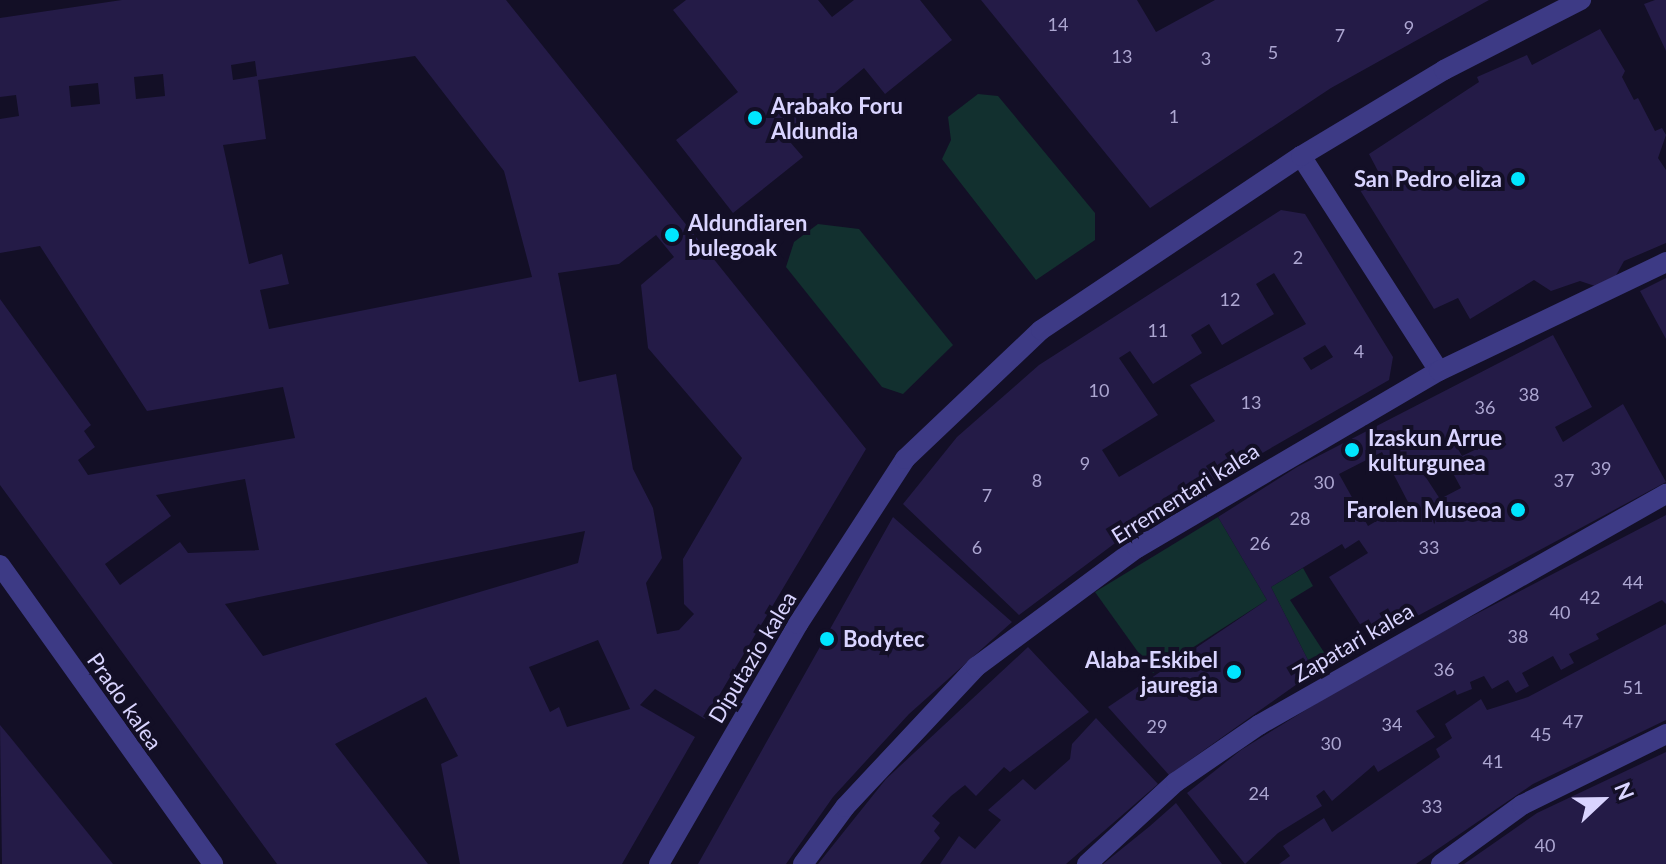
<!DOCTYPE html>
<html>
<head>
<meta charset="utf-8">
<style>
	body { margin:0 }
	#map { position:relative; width:1666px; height:864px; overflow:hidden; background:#130f26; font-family:Lato,sans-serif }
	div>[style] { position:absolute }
	.green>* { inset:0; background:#12302f }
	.building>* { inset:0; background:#241b47 }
	.minor>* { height:20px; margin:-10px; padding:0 10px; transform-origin:10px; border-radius:10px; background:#3d3a85 }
	.dots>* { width:22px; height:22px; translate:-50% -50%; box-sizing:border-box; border:4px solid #130f26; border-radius:50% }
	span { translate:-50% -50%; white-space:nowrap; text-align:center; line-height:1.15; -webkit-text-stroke:8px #130f26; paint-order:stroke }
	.number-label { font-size:18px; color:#aca6d1 }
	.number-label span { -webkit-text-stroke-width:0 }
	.poi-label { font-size:22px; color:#d9d4ff; font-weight:700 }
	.left { translate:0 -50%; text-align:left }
	.right { translate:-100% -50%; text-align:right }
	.street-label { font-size:22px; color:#d9d4ff }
	.north { position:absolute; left:1562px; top:760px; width:80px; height:80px; -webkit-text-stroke:6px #130f26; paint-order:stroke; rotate:68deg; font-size:22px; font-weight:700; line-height:32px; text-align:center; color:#d9d4ff }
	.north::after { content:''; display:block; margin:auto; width:28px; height:36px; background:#d9d4ff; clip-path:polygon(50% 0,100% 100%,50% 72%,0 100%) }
</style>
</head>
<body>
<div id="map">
	<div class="green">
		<div style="clip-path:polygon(978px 94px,998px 96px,1095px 213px,1095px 240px,1036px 280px,942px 159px,951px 140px,948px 117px)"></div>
		<div style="clip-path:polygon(818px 224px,859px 229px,953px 345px,903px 394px,882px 387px,786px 267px,794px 242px)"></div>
		<div style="clip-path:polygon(1218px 517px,1267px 600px,1153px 673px,1095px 592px)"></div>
		<div style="clip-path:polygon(1303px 568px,1313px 586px,1290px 600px,1331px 663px,1314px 672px,1271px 587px)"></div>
	</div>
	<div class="building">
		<div style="clip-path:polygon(evenodd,122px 0,506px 0,866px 449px,705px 719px,655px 689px,640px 705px,695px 737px,622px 864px,460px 864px,441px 764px,458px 756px,426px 697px,335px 744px,428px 864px,277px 864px,0 485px,0 299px,91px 425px,84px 431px,95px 447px,78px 460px,88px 475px,295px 438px,283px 387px,147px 411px,40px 246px,0 253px,0 119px,19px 116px,16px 95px,0 97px,0 18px,122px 0,415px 56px,504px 171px,532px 277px,269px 329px,260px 290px,289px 284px,282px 254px,249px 264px,223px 145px,266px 139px,258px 80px,415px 56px,122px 0,255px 61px,257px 76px,233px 80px,231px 65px,255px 61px,122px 0,163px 74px,165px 96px,136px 99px,134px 77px,163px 74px,122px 0,98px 83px,100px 104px,71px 107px,69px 86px,98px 83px,122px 0,656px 235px,674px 257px,641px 285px,648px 348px,742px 458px,683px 559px,684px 604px,694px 614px,679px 630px,657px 634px,646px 583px,662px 558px,653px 508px,633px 469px,616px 374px,579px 382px,558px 273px,619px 264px,656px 235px,122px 0,245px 479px,259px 550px,188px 553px,180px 542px,120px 585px,105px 564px,171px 516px,156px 495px,245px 479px,122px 0,585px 531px,578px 563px,263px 656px,225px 604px,585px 531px,122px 0,598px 640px,630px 709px,567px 727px,559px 707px,550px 712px,529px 667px,598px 640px)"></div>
		<div style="clip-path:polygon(686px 0,818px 0,832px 17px,854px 0,920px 0,952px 40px,885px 94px,864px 68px,784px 135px,803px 157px,733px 213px,676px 140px,738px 92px,673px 10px)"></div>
		<div style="clip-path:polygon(981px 0,1137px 0,1156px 32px,1215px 0,1489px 0,1331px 88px,1150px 208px)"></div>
		<div style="clip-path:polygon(1655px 0,1666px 0,1666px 51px,1644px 4px)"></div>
		<div style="clip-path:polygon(1600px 29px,1625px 71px,1622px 77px,1634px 100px,1638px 98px,1655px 131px,1662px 128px,1666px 135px,1658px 158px,1666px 170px,1666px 243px,1624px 261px,1614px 279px,1595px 286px,1580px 281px,1551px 291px,1534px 280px,1470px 319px,1458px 298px,1434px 309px,1360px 190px,1379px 173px,1369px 154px,1479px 82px,1477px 77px,1527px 55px,1532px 65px)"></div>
		<div style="clip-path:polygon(evenodd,1281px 210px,1305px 214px,1393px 357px,1389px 380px,1146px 520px,1019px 615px,903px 504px,957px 437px,1039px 365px,1281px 210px,1274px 273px,1306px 324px,1190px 385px,1215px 421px,1119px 477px,1102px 450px,1158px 415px,1119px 358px,1130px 351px,1153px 384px,1202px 353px,1191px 335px,1209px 324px,1222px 345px,1274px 314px,1256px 284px,1274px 273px,1281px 210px,1325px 345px,1333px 357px,1311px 370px,1303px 358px,1325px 345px)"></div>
		<div style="clip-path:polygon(1666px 278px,1666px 339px,1640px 291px)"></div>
		<div style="clip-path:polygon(evenodd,1553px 335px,1592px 407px,1555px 427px,1563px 442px,1623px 404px,1666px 482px,1371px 641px,1329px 577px,1368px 553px,1359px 540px,1345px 549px,1342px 544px,1271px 587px,1314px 672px,1169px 775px,1108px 707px,1267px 600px,1218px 517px,1297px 467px,1553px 335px,1475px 431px,1483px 446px,1462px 456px,1454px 442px,1475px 431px,1553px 335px,1382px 452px,1408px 502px,1368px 526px,1339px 474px,1382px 452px,1553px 335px,1448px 464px,1461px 488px,1440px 499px,1425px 476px,1448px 464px)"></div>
		<div style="clip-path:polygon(1666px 515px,1666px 604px,1662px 600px,1596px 634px,1599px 639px,1569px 654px,1574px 663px,1561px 670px,1553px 656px,1522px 673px,1529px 686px,1516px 693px,1508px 680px,1492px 689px,1484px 676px,1470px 682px,1472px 689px,1457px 695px,1455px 690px,1416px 711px,1435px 737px,1378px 772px,1374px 765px,1332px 801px,1324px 790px,1316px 796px,1322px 806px,1278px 833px,1245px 864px,1187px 793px,1241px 750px,1382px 663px)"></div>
		<div style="clip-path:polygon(893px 517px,1012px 622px,909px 714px,833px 797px,786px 864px,698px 864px)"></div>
		<div style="clip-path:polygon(1666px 624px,1666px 720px,1533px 784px,1416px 864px,1279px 864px,1290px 856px,1283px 846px,1324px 818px,1332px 832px,1440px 757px,1436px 749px,1452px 738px,1445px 724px,1481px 699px,1487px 710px,1528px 697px)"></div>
		<div style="clip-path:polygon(1028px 647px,1089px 712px,1010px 772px,1004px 767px,976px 796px,965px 785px,951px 796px,932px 816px,940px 823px,934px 831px,940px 838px,920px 864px,818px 864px,886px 779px)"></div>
		<div style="clip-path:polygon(1096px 718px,1158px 784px,1066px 864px,940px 864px,959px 836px,975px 849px,1001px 820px,988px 810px,1023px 779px,1035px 790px,1070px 759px,1072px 744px)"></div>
		<div style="clip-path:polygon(0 725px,10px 737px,113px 864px,2px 864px)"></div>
		<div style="clip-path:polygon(1666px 752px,1666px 864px,1464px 864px,1537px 813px)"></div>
		<div style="clip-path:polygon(1176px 803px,1222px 864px,1103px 864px,1150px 826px)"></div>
	</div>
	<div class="minor">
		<div style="left:1301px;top:156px;width:255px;rotate:57.3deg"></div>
		<div style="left:0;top:565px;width:367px;rotate:54.5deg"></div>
		<div style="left:659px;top:864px;width:277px;rotate:-59.9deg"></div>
		<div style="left:798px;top:624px;width:197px;rotate:-57deg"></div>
		<div style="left:905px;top:459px;width:187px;rotate:-43.5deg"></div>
		<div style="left:1041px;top:330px;width:313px;rotate:-33.8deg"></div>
		<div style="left:1301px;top:156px;width:167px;rotate:-31deg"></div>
		<div style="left:1444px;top:70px;width:154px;rotate:-27.1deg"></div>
		<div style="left:803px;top:864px;width:71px;rotate:-53.6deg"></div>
		<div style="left:845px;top:807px;width:192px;rotate:-46.9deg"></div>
		<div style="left:976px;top:667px;width:200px;rotate:-36.5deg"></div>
		<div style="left:1137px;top:548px;width:350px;rotate:-30.4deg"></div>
		<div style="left:1439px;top:371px;width:252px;rotate:-25.6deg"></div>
		<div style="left:1087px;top:864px;width:121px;rotate:-42.7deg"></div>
		<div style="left:1176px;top:782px;width:101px;rotate:-34.5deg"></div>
		<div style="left:1259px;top:725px;width:468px;rotate:-29.6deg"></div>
		<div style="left:1441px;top:864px;width:100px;rotate:-36.1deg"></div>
		<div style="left:1522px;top:805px;width:161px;rotate:-26.2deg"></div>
	</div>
	<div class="dots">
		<div style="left:755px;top:118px;background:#00e5ff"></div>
		<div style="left:1518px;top:179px;background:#00e5ff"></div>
		<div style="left:672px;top:235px;background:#00e5ff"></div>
		<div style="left:1352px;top:450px;background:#00e5ff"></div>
		<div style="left:1518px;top:510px;background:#00e5ff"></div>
		<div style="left:827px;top:639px;background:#00e5ff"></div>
		<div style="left:1234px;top:672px;background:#00e5ff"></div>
	</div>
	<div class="number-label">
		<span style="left:1058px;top:24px">14</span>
		<span style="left:1409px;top:27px">9</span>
		<span style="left:1340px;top:35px">7</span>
		<span style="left:1273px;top:52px">5</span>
		<span style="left:1122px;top:56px">13</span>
		<span style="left:1206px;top:58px">3</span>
		<span style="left:1174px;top:116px">1</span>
		<span style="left:1298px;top:257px">2</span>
		<span style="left:1230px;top:299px">12</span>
		<span style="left:1158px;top:330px">11</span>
		<span style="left:1359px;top:351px">4</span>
		<span style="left:1099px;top:390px">10</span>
		<span style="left:1529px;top:394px">38</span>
		<span style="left:1251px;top:402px">13</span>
		<span style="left:1485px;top:407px">36</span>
		<span style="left:1085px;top:463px">9</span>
		<span style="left:1601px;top:468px">39</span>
		<span style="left:1037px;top:480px">8</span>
		<span style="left:1564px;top:480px">37</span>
		<span style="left:1324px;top:482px">30</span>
		<span style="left:987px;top:495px">7</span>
		<span style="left:1300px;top:518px">28</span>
		<span style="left:1260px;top:543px">26</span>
		<span style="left:977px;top:547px">6</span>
		<span style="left:1429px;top:547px">33</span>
		<span style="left:1633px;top:582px">44</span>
		<span style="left:1590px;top:597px">42</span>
		<span style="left:1560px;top:612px">40</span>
		<span style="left:1518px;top:636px">38</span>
		<span style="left:1444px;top:669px">36</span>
		<span style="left:1633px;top:687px">51</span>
		<span style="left:1573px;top:721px">47</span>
		<span style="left:1392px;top:724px">34</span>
		<span style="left:1157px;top:726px">29</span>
		<span style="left:1541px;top:734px">45</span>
		<span style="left:1331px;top:743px">30</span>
		<span style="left:1493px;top:761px">41</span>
		<span style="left:1259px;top:793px">24</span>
		<span style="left:1432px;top:806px">33</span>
		<span style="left:1545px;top:845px">40</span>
	</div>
	<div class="poi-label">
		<span class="left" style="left:771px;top:118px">Arabako Foru<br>Aldundia</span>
		<span class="right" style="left:1502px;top:179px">San Pedro eliza</span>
		<span class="left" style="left:688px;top:235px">Aldundiaren<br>bulegoak</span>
		<span class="left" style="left:1368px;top:450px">Izaskun Arrue<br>kulturgunea</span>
		<span class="right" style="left:1502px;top:510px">Farolen Museoa</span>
		<span class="left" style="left:843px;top:639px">Bodytec</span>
		<span class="right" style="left:1218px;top:672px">Alaba-Eskibel<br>jauregia</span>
	</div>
	<div class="street-label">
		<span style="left:1185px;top:493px;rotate:-32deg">Errementari kalea</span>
		<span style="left:1353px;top:642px;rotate:-30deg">Zapatari kalea</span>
		<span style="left:752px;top:657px;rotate:-59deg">Diputazio kalea</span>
		<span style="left:125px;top:701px;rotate:55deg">Prado kalea</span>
	</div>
	<div class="north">N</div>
</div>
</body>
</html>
